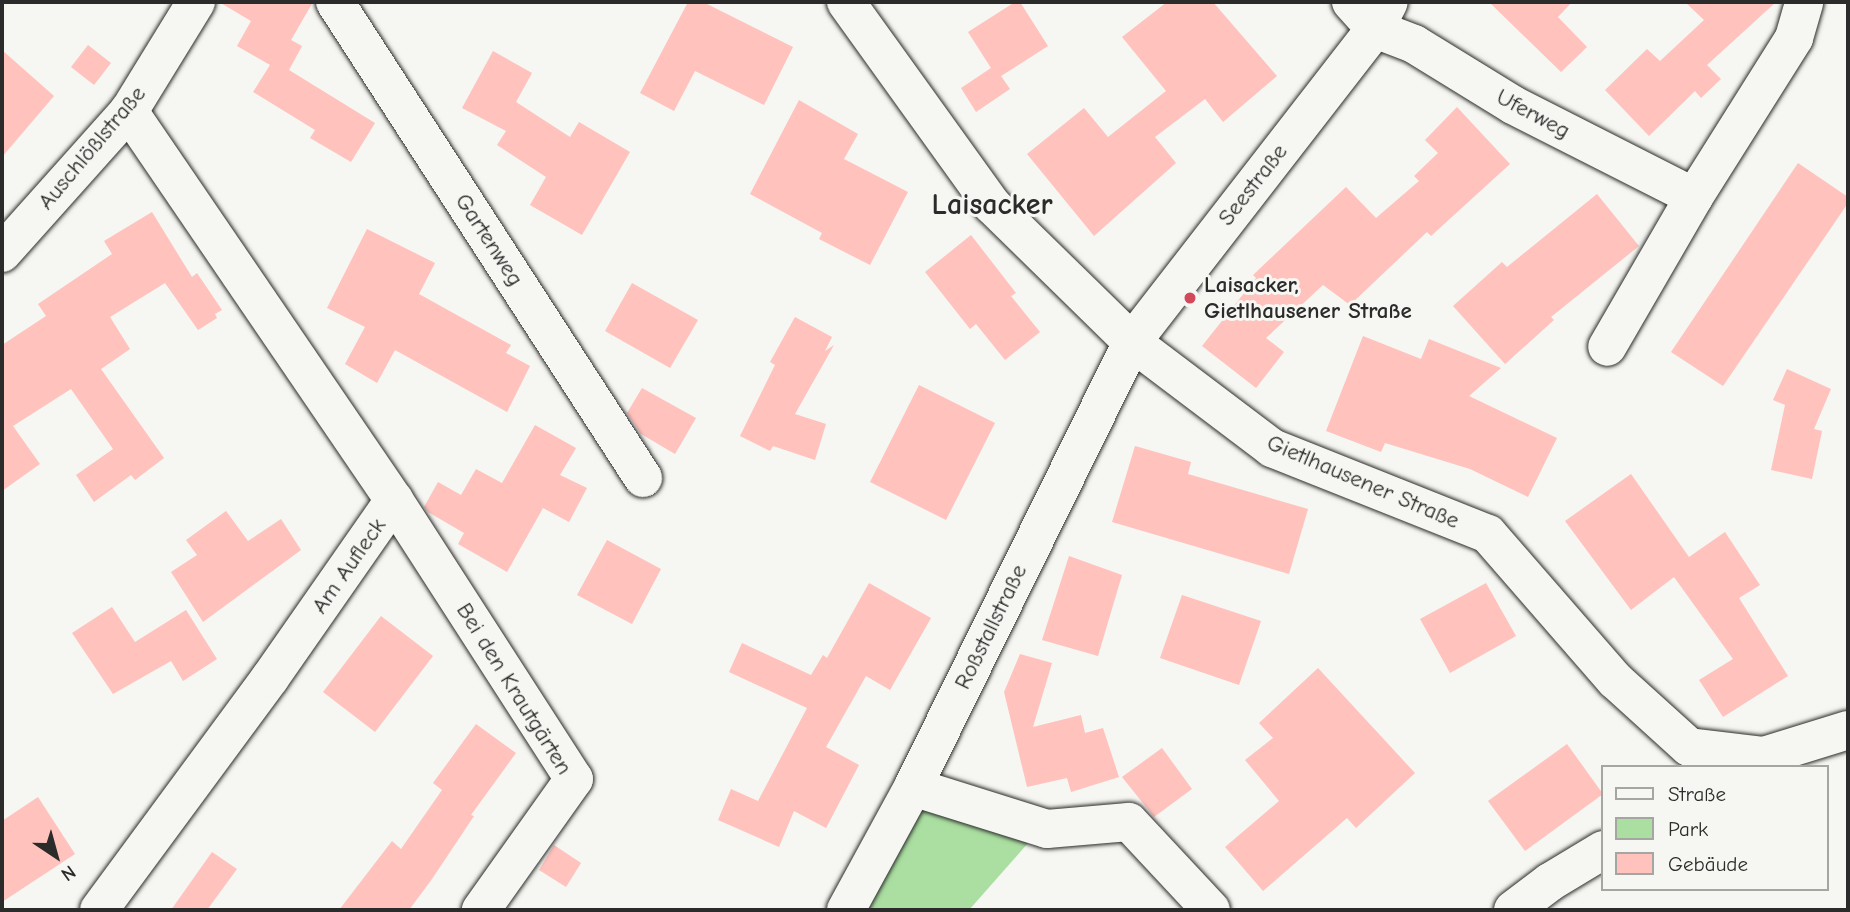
<!DOCTYPE html>
<html>
<head>
<meta charset="utf-8">
<style>
	body { margin:0 }
	#map { position:relative; width:1850px; height:912px; overflow:hidden; background:#f6f6f2; font-family:"Comic Neue",sans-serif }
	div>[style] { position:absolute }
	.green>* { inset:0; background:#abdfa1 }
	.building>* { inset:0; background:#ffc2bd }
	.roads { filter:drop-shadow(0 0 2px #2b2b2b) drop-shadow(0 0 2px #2b2b2b) }
	.street>* { height:38px; margin:-19px; padding:0 19px; transform-origin:19px; border-radius:19px; background:#f6f6f2 }
	.dots>* { width:19px; height:19px; translate:-50% -50%; box-sizing:border-box; border:4px solid #f6f6f2; border-radius:50% }
	span { translate:-50% -50%; white-space:nowrap; text-align:center; line-height:1.15; -webkit-text-stroke:6px #f6f6f2; paint-order:stroke }
	.street-label { font-size:23px; color:#2b2b2b }
	.poi-label { font-size:23px; color:#2b2b2b; font-weight:700 }
	.left { translate:0 -50%; text-align:left }
	.district-label { font-size:30px; color:#2b2b2b; font-weight:700 }
	.frame { position:absolute; inset:0; border:4px solid #2b2b2b; pointer-events:none }
	.legend { position:absolute; left:1601px; top:765px; width:228px; height:126px; box-sizing:border-box; background:#f6f6f2; border:2px solid #a5a5a2; margin:0; padding:9px 12px; list-style:none; font-size:21px; color:#2b2b2b }
	.legend li { display:flex; align-items:center; gap:14px; height:35px }
	.legend b { width:35px; border:2px solid #a5a5a2 }
	.north { position:absolute; left:21px; top:821px; width:70px; height:70px; -webkit-text-stroke:5px #f6f6f2; paint-order:stroke; rotate:144deg; font-size:19px; font-weight:700; line-height:28px; text-align:center; color:#2b2b2b }
	.north::after { content:''; display:block; margin:auto; width:24px; height:32px; background:#2b2b2b; clip-path:polygon(50% 0,100% 100%,50% 72%,0 100%) }
</style>
</head>
<body>
<div id="map">
	<div class="green">
		<div style="clip-path:polygon(918px 798px,1036px 834px,969px 910px,858px 910px)"></div>
	</div>
	<div class="building">
		<div style="clip-path:polygon(219px 2px,313px 2px,291px 40px,302px 46px,289px 70px,375px 123px,351px 162px,310px 138px,315px 130px,253px 92px,270px 65px,237px 46px,251px 21px)"></div>
		<div style="clip-path:polygon(688px 2px,703px 2px,793px 47px,764px 105px,695px 71px,674px 111px,640px 93px)"></div>
		<div style="clip-path:polygon(1015px 2px,1020px 2px,1048px 46px,1001px 76px,1010px 89px,976px 112px,961px 88px,991px 68px,968px 32px)"></div>
		<div style="clip-path:polygon(1167px 2px,1213px 2px,1277px 76px,1223px 122px,1205px 99px,1155px 137px,1176px 163px,1094px 236px,1027px 154px,1084px 108px,1108px 137px,1166px 91px,1122px 37px)"></div>
		<div style="clip-path:polygon(1489px 2px,1572px 2px,1558px 17px,1587px 47px,1561px 72px)"></div>
		<div style="clip-path:polygon(1685px 2px,1776px 2px,1707px 65px,1721px 79px,1701px 98px,1695px 91px,1649px 136px,1605px 90px,1647px 49px,1660px 61px,1704px 20px)"></div>
		<div style="clip-path:polygon(88px 45px,111px 63px,94px 85px,71px 67px)"></div>
		<div style="clip-path:polygon(2px 50px,54px 96px,2px 157px)"></div>
		<div style="clip-path:polygon(493px 51px,532px 73px,516px 102px,570px 137px,579px 122px,630px 152px,582px 235px,530px 205px,546px 177px,497px 145px,506px 131px,462px 108px)"></div>
		<div style="clip-path:polygon(799px 100px,858px 134px,844px 159px,908px 192px,870px 265px,819px 239px,822px 233px,750px 194px)"></div>
		<div style="clip-path:polygon(1457px 107px,1510px 164px,1431px 236px,1427px 232px,1350px 305px,1323px 285px,1266px 338px,1284px 352px,1256px 388px,1202px 346px,1256px 278px,1253px 275px,1346px 187px,1376px 218px,1419px 181px,1414px 176px,1438px 153px,1425px 140px)"></div>
		<div style="clip-path:polygon(1798px 163px,1848px 197px,1848px 203px,1723px 386px,1671px 352px)"></div>
		<div style="clip-path:polygon(1597px 194px,1639px 246px,1551px 317px,1554px 320px,1505px 364px,1453px 306px,1502px 262px,1507px 267px)"></div>
		<div style="clip-path:polygon(152px 212px,192px 277px,197px 273px,222px 310px,215px 314px,217px 318px,198px 330px,165px 283px,110px 317px,130px 349px,101px 369px,164px 458px,135px 480px,131px 475px,94px 502px,76px 475px,113px 449px,71px 389px,13px 426px,40px 464px,2px 491px,2px 345px,46px 316px,38px 304px,112px 254px,104px 241px)"></div>
		<div style="clip-path:polygon(367px 229px,435px 263px,419px 294px,511px 345px,506px 353px,530px 366px,507px 412px,395px 350px,377px 383px,345px 364px,365px 327px,327px 308px)"></div>
		<div style="clip-path:polygon(971px 235px,1016px 293px,1011px 296px,1040px 332px,1005px 360px,976px 324px,970px 329px,925px 272px)"></div>
		<div style="clip-path:polygon(632px 283px,698px 320px,670px 368px,605px 331px)"></div>
		<div style="clip-path:polygon(795px 317px,832px 337px,825px 351px,834px 345px,795px 414px,826px 424px,815px 460px,773px 446px,770px 451px,740px 436px,775px 365px,770px 362px)"></div>
		<div style="clip-path:polygon(1363px 336px,1421px 359px,1429px 339px,1501px 368px,1469px 396px,1557px 438px,1528px 497px,1470px 469px,1385px 443px,1381px 452px,1326px 431px)"></div>
		<div style="clip-path:polygon(1787px 369px,1831px 389px,1814px 429px,1822px 431px,1812px 479px,1771px 470px,1785px 405px,1773px 400px)"></div>
		<div style="clip-path:polygon(919px 385px,995px 423px,946px 520px,870px 482px)"></div>
		<div style="clip-path:polygon(642px 388px,696px 418px,675px 454px,641px 434px,627px 413px)"></div>
		<div style="clip-path:polygon(535px 425px,576px 448px,560px 475px,587px 488px,569px 522px,543px 508px,507px 572px,458px 544px,464px 533px,428px 512px,424px 507px,438px 482px,461px 495px,476px 469px,502px 483px)"></div>
		<div style="clip-path:polygon(1135px 446px,1191px 462px,1188px 474px,1308px 509px,1289px 574px,1112px 522px)"></div>
		<div style="clip-path:polygon(1631px 474px,1689px 557px,1725px 532px,1760px 585px,1739px 598px,1788px 676px,1723px 717px,1699px 680px,1733px 659px,1674px 577px,1631px 610px,1565px 521px)"></div>
		<div style="clip-path:polygon(226px 511px,248px 541px,281px 519px,301px 550px,203px 622px,171px 572px,197px 555px,186px 540px)"></div>
		<div style="clip-path:polygon(607px 540px,661px 569px,632px 624px,577px 595px)"></div>
		<div style="clip-path:polygon(1069px 556px,1122px 575px,1098px 656px,1042px 640px)"></div>
		<div style="clip-path:polygon(869px 583px,931px 618px,890px 690px,866px 676px,826px 747px,859px 765px,826px 828px,794px 811px,779px 847px,718px 820px,731px 789px,758px 801px,807px 708px,729px 672px,742px 643px,811px 675px,823px 655px,827px 658px)"></div>
		<div style="clip-path:polygon(1486px 583px,1516px 636px,1450px 673px,1420px 619px)"></div>
		<div style="clip-path:polygon(1182px 595px,1261px 621px,1239px 685px,1160px 658px)"></div>
		<div style="clip-path:polygon(112px 607px,135px 642px,186px 610px,217px 659px,183px 681px,171px 661px,113px 694px,72px 633px)"></div>
		<div style="clip-path:polygon(381px 616px,433px 656px,375px 732px,323px 692px)"></div>
		<div style="clip-path:polygon(1020px 654px,1052px 663px,1033px 727px,1081px 715px,1085px 733px,1103px 728px,1119px 777px,1071px 792px,1067px 778px,1027px 787px,1004px 692px)"></div>
		<div style="clip-path:polygon(1318px 668px,1415px 773px,1356px 828px,1347px 818px,1263px 891px,1225px 847px,1279px 801px,1245px 760px,1273px 738px,1259px 723px)"></div>
		<div style="clip-path:polygon(476px 724px,516px 753px,471px 815px,474px 816px,432px 879px,409px 910px,339px 910px,392px 841px,401px 849px,442px 790px,433px 783px)"></div>
		<div style="clip-path:polygon(1567px 744px,1603px 794px,1525px 851px,1488px 801px)"></div>
		<div style="clip-path:polygon(1162px 748px,1192px 789px,1154px 817px,1122px 777px)"></div>
		<div style="clip-path:polygon(38px 797px,75px 854px,2px 902px,2px 821px)"></div>
		<div style="clip-path:polygon(554px 845px,581px 863px,566px 887px,539px 870px)"></div>
		<div style="clip-path:polygon(212px 852px,237px 869px,207px 910px,171px 910px)"></div>
	</div>
	<div class="roads">
		<div class="street">
			<div style="left:335px;top:2px;width:567px;rotate:57.09deg"></div>
			<div style="left:846px;top:2px;width:250px;rotate:54.3deg"></div>
			<div style="left:992px;top:205px;width:196px;rotate:44.4deg"></div>
			<div style="left:1132px;top:342px;width:176px;rotate:37.1deg"></div>
			<div style="left:1272px;top:448px;width:232px;rotate:21.7deg"></div>
			<div style="left:1488px;top:534px;width:194px;rotate:49deg"></div>
			<div style="left:1615px;top:680px;width:100px;rotate:42.2deg"></div>
			<div style="left:1689px;top:747px;width:76px;rotate:6.8deg"></div>
			<div style="left:1764px;top:756px;width:88px;rotate:-17.2deg"></div>
			<div style="left:1351px;top:2px;width:36px;rotate:48deg"></div>
			<div style="left:1375px;top:29px;width:42px;rotate:21deg"></div>
			<div style="left:1414px;top:44px;width:116px;rotate:31.6deg"></div>
			<div style="left:1513px;top:105px;width:203px;rotate:26.9deg"></div>
			<div style="left:1694px;top:197px;width:173px;rotate:120.1deg"></div>
			<div style="left:1694px;top:197px;width:188px;rotate:-57.8deg"></div>
			<div style="left:1794px;top:38px;width:37px;rotate:-74deg"></div>
			<div style="left:2px;top:253px;width:191px;rotate:-48.2deg"></div>
			<div style="left:129px;top:111px;width:128px;rotate:-58.4deg"></div>
			<div style="left:394px;top:500px;width:332px;rotate:57.2deg"></div>
			<div style="left:574px;top:779px;width:161px;rotate:125.4deg"></div>
			<div style="left:913px;top:787px;width:140px;rotate:17.4deg"></div>
			<div style="left:1047px;top:829px;width:82px;rotate:-4.9deg"></div>
			<div style="left:1129px;top:822px;width:120px;rotate:47deg"></div>
			<div style="left:99px;top:910px;width:288px;rotate:-53.6deg"></div>
			<div style="left:270px;top:678px;width:217px;rotate:-55.1deg"></div>
			<div style="left:394px;top:500px;width:471px;rotate:-124.3deg"></div>
			<div style="left:846px;top:910px;width:140px;rotate:-61.4deg"></div>
			<div style="left:913px;top:787px;width:496px;rotate:-63.8deg"></div>
			<div style="left:1132px;top:342px;width:396px;rotate:-52.2deg"></div>
			<div style="left:1375px;top:29px;width:30px;rotate:-63deg"></div>
			<div style="left:1513px;top:910px;width:46px;rotate:-37.1deg"></div>
			<div style="left:1550px;top:882px;width:62px;rotate:-31.1deg"></div>
		</div>
	</div>
	<div class="dots">
		<div style="left:1190px;top:298px;background:#d1495b"></div>
	</div>
	<div class="street-label">
		<span style="left:1533px;top:114px;rotate:28deg">Uferweg</span>
		<span style="left:92px;top:148px;rotate:-50deg">Auschlößlstraße</span>
		<span style="left:1253px;top:185px;rotate:-52deg">Seestraße</span>
		<span style="left:489px;top:240px;rotate:57deg">Gartenweg</span>
		<span style="left:1363px;top:482px;rotate:23deg">Gietlhausener Straße</span>
		<span style="left:349px;top:566px;rotate:-55deg">Am Aufleck</span>
		<span style="left:991px;top:627px;rotate:-64deg">Roßstallstraße</span>
		<span style="left:514px;top:689px;rotate:58deg">Bei den Krautgärten</span>
	</div>
	<div class="poi-label">
		<span class="left" style="left:1204px;top:298px">Laisacker,<br>Gietlhausener Straße</span>
	</div>
	<div class="district-label">
		<span style="left:992px;top:205px">Laisacker</span>
	</div>
	<div class="frame"></div>
	<ul class="legend">
	<li><b style="height:9px;background:#f6f6f2"></b>Straße</li>
	<li><b style="height:19px;background:#abdfa1"></b>Park</li>
	<li><b style="height:19px;background:#ffc2bd"></b>Gebäude</li>
	</ul>
	<div class="north">N</div>
</div>
</body>
</html>
